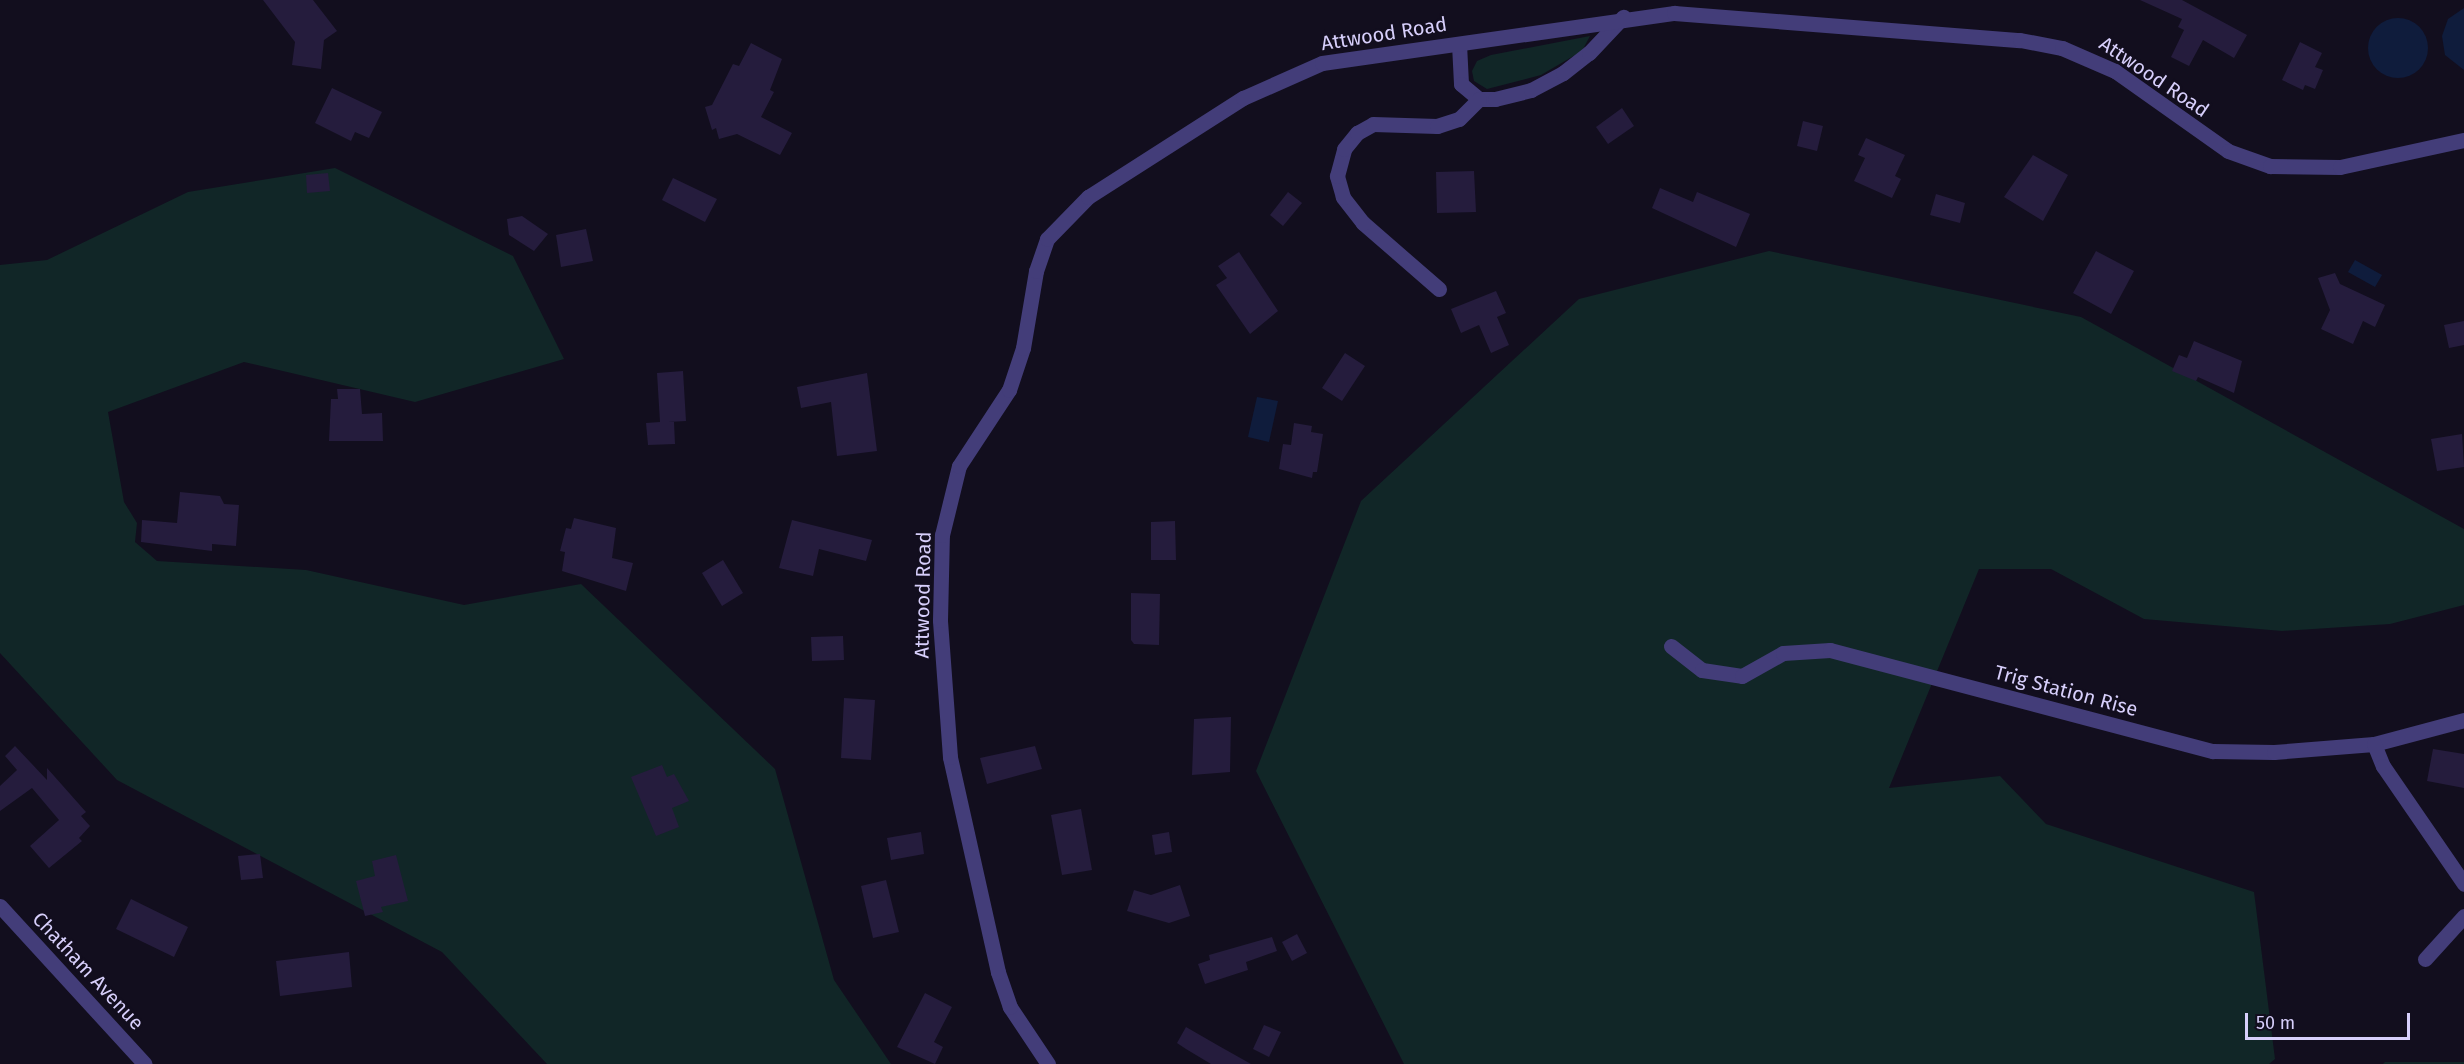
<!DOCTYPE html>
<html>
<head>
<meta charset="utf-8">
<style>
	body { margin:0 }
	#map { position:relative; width:2464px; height:1064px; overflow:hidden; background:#120e1e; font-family:"Fira Sans",sans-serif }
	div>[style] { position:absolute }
	.green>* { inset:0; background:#112627 }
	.water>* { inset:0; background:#0f1c3c }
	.round { border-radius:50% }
	.building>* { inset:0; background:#251c3d }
	.minor>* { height:15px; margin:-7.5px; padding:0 7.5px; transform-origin:7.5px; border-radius:7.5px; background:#433d79 }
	span { translate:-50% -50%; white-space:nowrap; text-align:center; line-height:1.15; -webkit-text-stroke:4.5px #120e1e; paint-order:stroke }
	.street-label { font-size:20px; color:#d7cffb }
	.scale { position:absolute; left:2245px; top:1013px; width:165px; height:27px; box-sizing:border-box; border:3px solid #d7cffb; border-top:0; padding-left:8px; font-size:18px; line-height:21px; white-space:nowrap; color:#d7cffb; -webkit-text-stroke:4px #120e1e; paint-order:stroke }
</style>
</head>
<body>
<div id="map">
	<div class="green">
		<div style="clip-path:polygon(1590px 36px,1582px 51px,1541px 75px,1487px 89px,1474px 81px,1472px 71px,1477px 61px,1491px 55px)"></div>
		<div style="clip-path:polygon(335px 168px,513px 256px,564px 359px,415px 402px,244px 362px,108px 412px,124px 502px,137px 523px,135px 542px,157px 561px,306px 570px,464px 605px,581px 584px,775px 769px,834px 980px,891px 1064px,547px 1064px,442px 952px,117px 780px,0 653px,0 265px,47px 260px,188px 192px)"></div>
		<div style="clip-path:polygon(1769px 251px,2081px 317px,2464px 529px,2464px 605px,2390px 624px,2282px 631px,2144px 619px,2051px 569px,1979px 569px,1889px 788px,2000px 776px,2046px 824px,2254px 892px,2275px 1059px,2269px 1064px,1404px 1064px,1256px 771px,1361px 501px,1579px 299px)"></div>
		<div style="clip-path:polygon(2385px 1062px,2464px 1062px,2464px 1064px,2383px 1064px)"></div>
	</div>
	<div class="water">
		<div style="clip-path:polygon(2464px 8px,2464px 70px,2445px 55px,2442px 36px,2448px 19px)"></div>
		<div class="round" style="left:2368px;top:18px;width:60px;height:60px"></div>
		<div style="clip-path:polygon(2355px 260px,2382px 275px,2375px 287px,2348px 272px)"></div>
		<div style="clip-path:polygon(1257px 397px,1278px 401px,1269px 442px,1248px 437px)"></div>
	</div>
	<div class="building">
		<div style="clip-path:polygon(263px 0,313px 0,337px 31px,324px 40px,321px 69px,292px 65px,295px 42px)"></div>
		<div style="clip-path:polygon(2140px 0,2182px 0,2247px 35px,2234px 58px,2203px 40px,2189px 66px,2171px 57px,2184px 30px,2178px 27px,2182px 19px)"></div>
		<div style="clip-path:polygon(2300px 42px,2322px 53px,2315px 67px,2323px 70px,2315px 89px,2305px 85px,2303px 90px,2282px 80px)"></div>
		<div style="clip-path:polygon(751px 43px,782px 59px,770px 90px,774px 92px,761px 117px,792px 133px,780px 155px,737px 134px,719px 139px,716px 128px,712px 130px,705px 107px,712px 105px,733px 64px,739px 66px)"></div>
		<div style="clip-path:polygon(332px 88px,382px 112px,369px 138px,355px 132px,351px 141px,315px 123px)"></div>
		<div style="clip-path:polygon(1622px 108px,1634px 126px,1608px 144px,1596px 127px)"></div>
		<div style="clip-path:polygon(1803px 121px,1823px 126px,1817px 151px,1797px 146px)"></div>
		<div style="clip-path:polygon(1866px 138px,1905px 155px,1895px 176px,1901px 179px,1892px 198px,1854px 181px,1865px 158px,1858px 155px)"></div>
		<div style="clip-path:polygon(2033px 155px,2068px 175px,2043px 221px,2004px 197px)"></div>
		<div style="clip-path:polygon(1474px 171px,1476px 212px,1437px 213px,1436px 172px)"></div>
		<div style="clip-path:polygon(328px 173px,330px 191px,307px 193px,306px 175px)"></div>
		<div style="clip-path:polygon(673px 178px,717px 199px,705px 222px,662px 200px)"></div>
		<div style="clip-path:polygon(1660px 188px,1693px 202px,1697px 192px,1750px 214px,1736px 247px,1652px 208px)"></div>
		<div style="clip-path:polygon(1288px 192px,1302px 203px,1283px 226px,1270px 215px)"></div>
		<div style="clip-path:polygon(1936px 194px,1965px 203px,1960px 223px,1930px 215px)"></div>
		<div style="clip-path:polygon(522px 216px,548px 234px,534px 251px,509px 235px,507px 219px)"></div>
		<div style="clip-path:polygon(586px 229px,593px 261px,561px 267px,556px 235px)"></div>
		<div style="clip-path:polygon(2096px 251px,2134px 271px,2111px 314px,2073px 293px)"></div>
		<div style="clip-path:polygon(1239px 252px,1278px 311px,1250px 334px,1216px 285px,1227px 278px,1218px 266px)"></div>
		<div style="clip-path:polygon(2335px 273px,2340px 284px,2385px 305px,2375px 327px,2363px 321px,2353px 344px,2321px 329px,2330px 310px,2318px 278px)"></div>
		<div style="clip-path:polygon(1496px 291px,1506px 313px,1497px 317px,1509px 345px,1491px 353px,1479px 325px,1461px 333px,1451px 309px)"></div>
		<div style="clip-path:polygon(2464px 321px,2464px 345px,2449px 348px,2444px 325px)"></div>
		<div style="clip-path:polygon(2194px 341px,2242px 361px,2234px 393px,2198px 377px,2196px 381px,2172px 371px,2179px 355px,2187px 358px)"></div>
		<div style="clip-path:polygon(1345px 353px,1365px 366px,1342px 401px,1322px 388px)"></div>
		<div style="clip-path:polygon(683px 371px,686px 421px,668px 422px,674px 422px,675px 444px,648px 445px,646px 423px,660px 422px,657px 373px)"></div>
		<div style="clip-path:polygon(867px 373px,877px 451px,837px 456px,831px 402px,801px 408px,797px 387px)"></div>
		<div style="clip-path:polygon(337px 389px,360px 389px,362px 414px,382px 413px,383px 441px,329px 441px,331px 399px,338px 399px)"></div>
		<div style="clip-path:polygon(1294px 423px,1312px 426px,1311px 432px,1323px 434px,1317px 472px,1313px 472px,1312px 478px,1279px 469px,1283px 444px,1291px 445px)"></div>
		<div style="clip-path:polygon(2462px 434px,2464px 467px,2437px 471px,2431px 439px)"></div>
		<div style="clip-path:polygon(180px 492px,220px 496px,224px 504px,239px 505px,236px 546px,212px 544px,212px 551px,141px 542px,142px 520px,177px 523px)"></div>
		<div style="clip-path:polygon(574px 518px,616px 528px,612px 558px,633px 563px,626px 591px,562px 571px,565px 552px,560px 551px,566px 528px,571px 529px)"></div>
		<div style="clip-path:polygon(792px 520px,872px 540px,866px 561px,819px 549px,813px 576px,779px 568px)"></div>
		<div style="clip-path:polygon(1175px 521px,1176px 560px,1151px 560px,1151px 522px)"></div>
		<div style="clip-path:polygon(723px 560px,743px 593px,722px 606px,702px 573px)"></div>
		<div style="clip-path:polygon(1131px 593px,1160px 594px,1159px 645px,1134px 644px,1131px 640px)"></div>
		<div style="clip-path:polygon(843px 636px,844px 660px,812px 661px,811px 637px)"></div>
		<div style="clip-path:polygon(844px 698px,875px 700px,871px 760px,841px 758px)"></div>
		<div style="clip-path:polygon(1231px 717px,1230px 772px,1192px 775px,1194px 719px)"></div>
		<div style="clip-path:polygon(15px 746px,47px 780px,47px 768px,86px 812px,81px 816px,90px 826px,79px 838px,82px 841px,49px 868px,30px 846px,59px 820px,32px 788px,0 811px,0 786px,17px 770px,5px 756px)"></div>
		<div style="clip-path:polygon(1035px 746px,1042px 769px,987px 784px,980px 758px)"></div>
		<div style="clip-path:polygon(2433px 749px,2464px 754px,2464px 788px,2427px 781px)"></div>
		<div style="clip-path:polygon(662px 765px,667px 777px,674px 774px,689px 801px,672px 808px,679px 827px,656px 836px,631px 777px)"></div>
		<div style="clip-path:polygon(1081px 809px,1092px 870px,1062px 875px,1051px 815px)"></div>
		<div style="clip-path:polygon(921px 832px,924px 854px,891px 860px,887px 838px)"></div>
		<div style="clip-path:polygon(1169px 832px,1172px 852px,1155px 855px,1152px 835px)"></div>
		<div style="clip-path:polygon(260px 854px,263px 878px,241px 880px,238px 856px)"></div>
		<div style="clip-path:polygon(396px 855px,408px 901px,381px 907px,383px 912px,365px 916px,356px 881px,375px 876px,372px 861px)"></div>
		<div style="clip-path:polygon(886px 880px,899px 932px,873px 938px,861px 886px)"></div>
		<div style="clip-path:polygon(1180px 885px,1190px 916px,1169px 923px,1127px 911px,1134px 890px,1151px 895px)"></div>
		<div style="clip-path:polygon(131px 899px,188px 927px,174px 957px,116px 929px)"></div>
		<div style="clip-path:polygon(1297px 934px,1307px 953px,1292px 961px,1282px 942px)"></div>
		<div style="clip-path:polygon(1272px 937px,1277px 951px,1246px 962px,1248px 970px,1205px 984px,1198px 964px,1210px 960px,1209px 955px)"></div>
		<div style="clip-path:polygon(349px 952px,352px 987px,280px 996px,276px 961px)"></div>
		<div style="clip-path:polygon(925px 993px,952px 1007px,934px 1042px,943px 1047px,935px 1064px,897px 1047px)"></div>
		<div style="clip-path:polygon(1264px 1025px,1281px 1032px,1269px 1057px,1253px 1049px)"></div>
		<div style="clip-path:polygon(1186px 1027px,1219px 1046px,1251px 1064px,1211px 1064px,1186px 1049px,1177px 1043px)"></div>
	</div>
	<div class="minor">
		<div style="left:1459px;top:44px;width:40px;rotate:87.1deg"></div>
		<div style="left:1461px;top:84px;width:23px;rotate:40deg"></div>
		<div style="left:1479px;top:99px;width:16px"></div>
		<div style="left:1495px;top:99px;width:37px;rotate:-14deg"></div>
		<div style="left:1531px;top:90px;width:36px;rotate:-28deg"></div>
		<div style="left:1563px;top:73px;width:33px;rotate:-38deg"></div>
		<div style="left:1589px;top:53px;width:50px;rotate:-46.6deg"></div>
		<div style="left:1439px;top:289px;width:101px;rotate:-139deg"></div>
		<div style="left:1363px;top:223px;width:33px;rotate:-128deg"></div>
		<div style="left:1343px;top:197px;width:22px;rotate:-106deg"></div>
		<div style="left:1337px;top:176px;width:28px;rotate:-75deg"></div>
		<div style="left:1344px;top:149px;width:21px;rotate:-51deg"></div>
		<div style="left:1357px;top:133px;width:18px;rotate:-29deg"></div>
		<div style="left:1373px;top:124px;width:64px;rotate:1.8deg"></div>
		<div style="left:1437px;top:126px;width:23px;rotate:-18deg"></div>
		<div style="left:1459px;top:119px;width:28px;rotate:-45deg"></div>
		<div style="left:1671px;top:646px;width:39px;rotate:38deg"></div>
		<div style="left:1702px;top:670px;width:40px;rotate:8.5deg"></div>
		<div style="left:1742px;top:676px;width:47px;rotate:-29.3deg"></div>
		<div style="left:1783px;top:653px;width:47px;rotate:-3.7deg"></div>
		<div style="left:1830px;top:650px;width:396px;rotate:14.8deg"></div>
		<div style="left:2213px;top:751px;width:61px;rotate:0.9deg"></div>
		<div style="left:2274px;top:752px;width:100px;rotate:-4.6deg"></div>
		<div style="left:2374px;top:744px;width:93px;rotate:-14.9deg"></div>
		<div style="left:2374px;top:744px;width:24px;rotate:68deg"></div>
		<div style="left:2383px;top:766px;width:143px;rotate:55.5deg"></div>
		<div style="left:0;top:906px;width:214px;rotate:47.5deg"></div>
		<div style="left:2425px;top:959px;width:58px;rotate:-47.8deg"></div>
		<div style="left:1048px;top:1064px;width:69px;rotate:-123.7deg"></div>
		<div style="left:1010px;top:1007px;width:37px;rotate:-109deg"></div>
		<div style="left:998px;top:972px;width:220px;rotate:-102.6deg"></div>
		<div style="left:950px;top:757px;width:137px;rotate:-94.2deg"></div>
		<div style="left:940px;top:620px;width:85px;rotate:-88.7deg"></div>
		<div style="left:942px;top:535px;width:71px;rotate:-76.2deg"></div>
		<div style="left:959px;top:466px;width:91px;rotate:-56.7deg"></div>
		<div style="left:1009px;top:390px;width:44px;rotate:-71.6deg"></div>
		<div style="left:1023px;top:348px;width:78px;rotate:-80.4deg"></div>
		<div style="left:1036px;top:271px;width:34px;rotate:-71deg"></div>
		<div style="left:1047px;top:239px;width:59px;rotate:-45.7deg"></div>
		<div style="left:1088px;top:197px;width:184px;rotate:-32.6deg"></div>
		<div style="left:1243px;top:98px;width:86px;rotate:-23.9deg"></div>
		<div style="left:1322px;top:63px;width:356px;rotate:-8.1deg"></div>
		<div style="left:1674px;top:13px;width:347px;rotate:4.5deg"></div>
		<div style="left:2020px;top:40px;width:43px;rotate:10.8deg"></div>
		<div style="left:2062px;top:48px;width:58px;rotate:23.5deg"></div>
		<div style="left:2115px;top:71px;width:138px;rotate:35.3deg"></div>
		<div style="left:2228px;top:151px;width:45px;rotate:19.7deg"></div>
		<div style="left:2270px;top:166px;width:70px;rotate:0.8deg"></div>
		<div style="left:2340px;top:167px;width:127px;rotate:-12.3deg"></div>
	</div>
	<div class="street-label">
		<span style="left:1384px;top:34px;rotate:-9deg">Attwood Road</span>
		<span style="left:2154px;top:77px;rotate:34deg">Attwood Road</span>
		<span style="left:923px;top:595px;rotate:-89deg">Attwood Road</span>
		<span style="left:2066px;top:691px;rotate:15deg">Trig Station Rise</span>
		<span style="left:88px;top:971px;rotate:47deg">Chatham Avenue</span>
	</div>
	<div class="scale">50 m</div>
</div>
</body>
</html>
